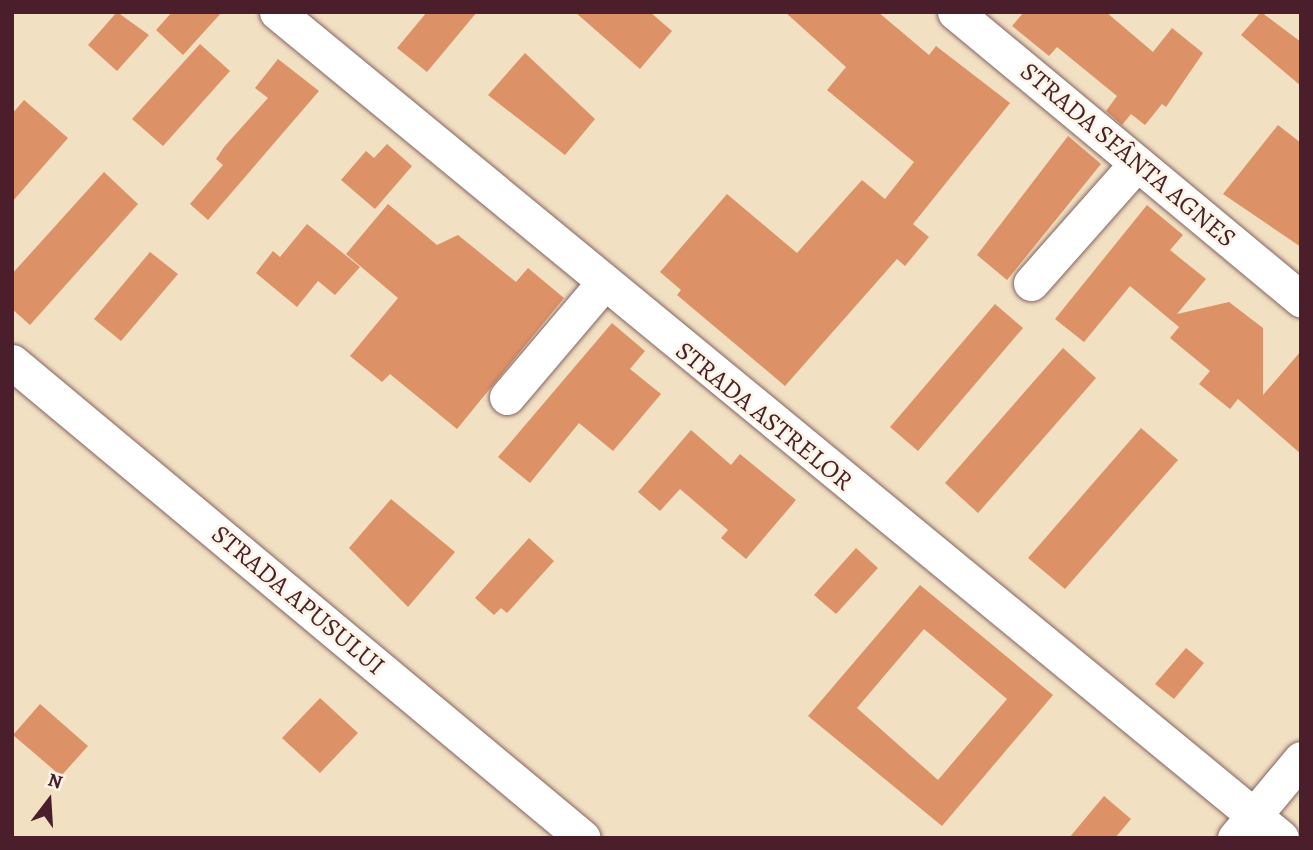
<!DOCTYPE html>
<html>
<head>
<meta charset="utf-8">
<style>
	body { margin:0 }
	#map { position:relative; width:1313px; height:850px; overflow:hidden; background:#f2e0c2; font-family:Alegreya,serif }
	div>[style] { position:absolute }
	.building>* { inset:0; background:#dd9166 }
	.roads { filter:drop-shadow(0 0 2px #856360) drop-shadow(0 0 2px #856360) }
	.minor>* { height:35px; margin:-17.5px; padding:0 17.5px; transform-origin:17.5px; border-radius:17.5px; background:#fff }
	span { translate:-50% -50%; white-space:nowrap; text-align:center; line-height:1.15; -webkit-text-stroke:5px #fcf5e5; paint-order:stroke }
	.street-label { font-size:26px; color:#4a1f2b }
	.frame { position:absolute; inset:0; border:14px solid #4a1f2b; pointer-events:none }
	.north { position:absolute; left:14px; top:766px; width:70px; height:70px; -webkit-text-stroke:5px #fcf5e5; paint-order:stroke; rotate:17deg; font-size:19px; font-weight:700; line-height:28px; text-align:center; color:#4a1f2b }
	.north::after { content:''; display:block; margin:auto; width:24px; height:32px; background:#4a1f2b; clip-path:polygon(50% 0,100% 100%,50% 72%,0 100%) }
</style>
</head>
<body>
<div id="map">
	<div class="building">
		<div style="clip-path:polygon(117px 12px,149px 35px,117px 71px,88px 45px)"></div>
		<div style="clip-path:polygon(172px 12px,222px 12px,183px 55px,156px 30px)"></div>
		<div style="clip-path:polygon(427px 12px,477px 12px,427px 72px,397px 48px)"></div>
		<div style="clip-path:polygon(575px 12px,650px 12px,672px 31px,640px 69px)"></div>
		<div style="clip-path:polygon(785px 12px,878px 12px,929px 55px,936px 46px,1010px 103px,913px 224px,929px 237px,905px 266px,897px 259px,785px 386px,677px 295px,681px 290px,660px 272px,727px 194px,797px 253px,862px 180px,885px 199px,914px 162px,827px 90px,846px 67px)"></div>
		<div style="clip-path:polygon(1024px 12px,1106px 12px,1153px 52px,1172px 28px,1203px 53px,1166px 107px,1162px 104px,1145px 125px,1131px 114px,1122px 125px,1106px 111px,1117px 96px,1057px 47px,1049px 56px,1012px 26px)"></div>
		<div style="clip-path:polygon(1261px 12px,1301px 42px,1301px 86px,1241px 35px)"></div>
		<div style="clip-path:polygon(200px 44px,230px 71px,163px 146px,132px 119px)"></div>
		<div style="clip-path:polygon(525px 53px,595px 119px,565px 155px,488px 95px)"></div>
		<div style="clip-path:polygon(278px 59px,319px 91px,208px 220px,190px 204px,223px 165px,216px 159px,224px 147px,268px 98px,255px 88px)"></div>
		<div style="clip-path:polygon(24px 100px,68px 138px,12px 202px,12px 114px)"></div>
		<div style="clip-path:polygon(1278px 125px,1301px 143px,1301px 247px,1223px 194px)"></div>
		<div style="clip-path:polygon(1068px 136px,1101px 164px,1007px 280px,977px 255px)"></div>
		<div style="clip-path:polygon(387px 144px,412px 166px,375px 209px,341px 180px,366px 151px,374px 158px)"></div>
		<div style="clip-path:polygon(104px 172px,138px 204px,30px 325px,12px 309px,12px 274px)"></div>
		<div style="clip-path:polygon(388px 204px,437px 245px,458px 235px,516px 282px,528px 268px,564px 298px,457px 429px,390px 374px,382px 382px,350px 356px,398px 298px,346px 254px)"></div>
		<div style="clip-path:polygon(1147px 205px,1183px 235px,1170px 250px,1206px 279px,1177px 314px,1229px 302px,1263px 328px,1263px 395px,1301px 351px,1301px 454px,1238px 399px,1230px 409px,1199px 384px,1210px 371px,1170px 338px,1179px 327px,1130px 286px,1084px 342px,1055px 319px)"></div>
		<div style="clip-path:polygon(307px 224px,360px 267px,335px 295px,318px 281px,297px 307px,256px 273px,273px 251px,280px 257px)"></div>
		<div style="clip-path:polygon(150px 252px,178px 274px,121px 341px,94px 319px)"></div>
		<div style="clip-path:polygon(995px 304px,1023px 328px,918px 451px,890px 427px)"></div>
		<div style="clip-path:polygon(612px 323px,645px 351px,630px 369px,661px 394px,613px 451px,579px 423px,530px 483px,498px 457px)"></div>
		<div style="clip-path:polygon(1063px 348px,1096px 378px,978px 513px,945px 483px)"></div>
		<div style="clip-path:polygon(1141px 428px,1178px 460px,1065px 589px,1028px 558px)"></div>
		<div style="clip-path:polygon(691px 430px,731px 465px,740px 454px,796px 500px,746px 559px,721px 538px,728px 530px,680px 489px,660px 511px,638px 492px)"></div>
		<div style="clip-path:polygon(391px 499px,455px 552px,408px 607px,349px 548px)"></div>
		<div style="clip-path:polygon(529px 538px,554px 561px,507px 613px,501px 608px,494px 615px,475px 598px)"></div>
		<div style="clip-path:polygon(856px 548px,878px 568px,836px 614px,814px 595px)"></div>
		<div style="clip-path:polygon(evenodd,920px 585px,1053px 695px,942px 826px,808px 716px,920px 585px,924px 629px,1007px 699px,938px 780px,857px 708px,924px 629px)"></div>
		<div style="clip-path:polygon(1186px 648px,1204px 663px,1174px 699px,1155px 684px)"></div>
		<div style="clip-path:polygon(320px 698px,358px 733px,320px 773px,282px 738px)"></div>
		<div style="clip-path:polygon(40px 704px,88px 746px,61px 776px,13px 735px)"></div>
		<div style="clip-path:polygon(1104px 796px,1131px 819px,1115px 838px,1069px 838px)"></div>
	</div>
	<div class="roads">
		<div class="minor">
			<div style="left:277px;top:12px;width:1300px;rotate:39.44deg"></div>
			<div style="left:955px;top:12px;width:450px;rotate:39.7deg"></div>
			<div style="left:1031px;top:283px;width:160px;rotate:-48.5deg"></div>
			<div style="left:12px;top:362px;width:743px;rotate:39.82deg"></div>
			<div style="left:507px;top:397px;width:148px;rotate:-49.7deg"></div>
			<div style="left:1235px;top:838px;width:103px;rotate:-50.1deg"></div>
		</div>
	</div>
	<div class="street-label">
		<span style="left:1128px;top:155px;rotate:40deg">STRADA SFÂNTA AGNES</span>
		<span style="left:764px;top:416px;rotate:39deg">STRADA ASTRELOR</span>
		<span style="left:298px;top:600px;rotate:40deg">STRADA APUSULUI</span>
	</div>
	<div class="frame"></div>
	<div class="north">N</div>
</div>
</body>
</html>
